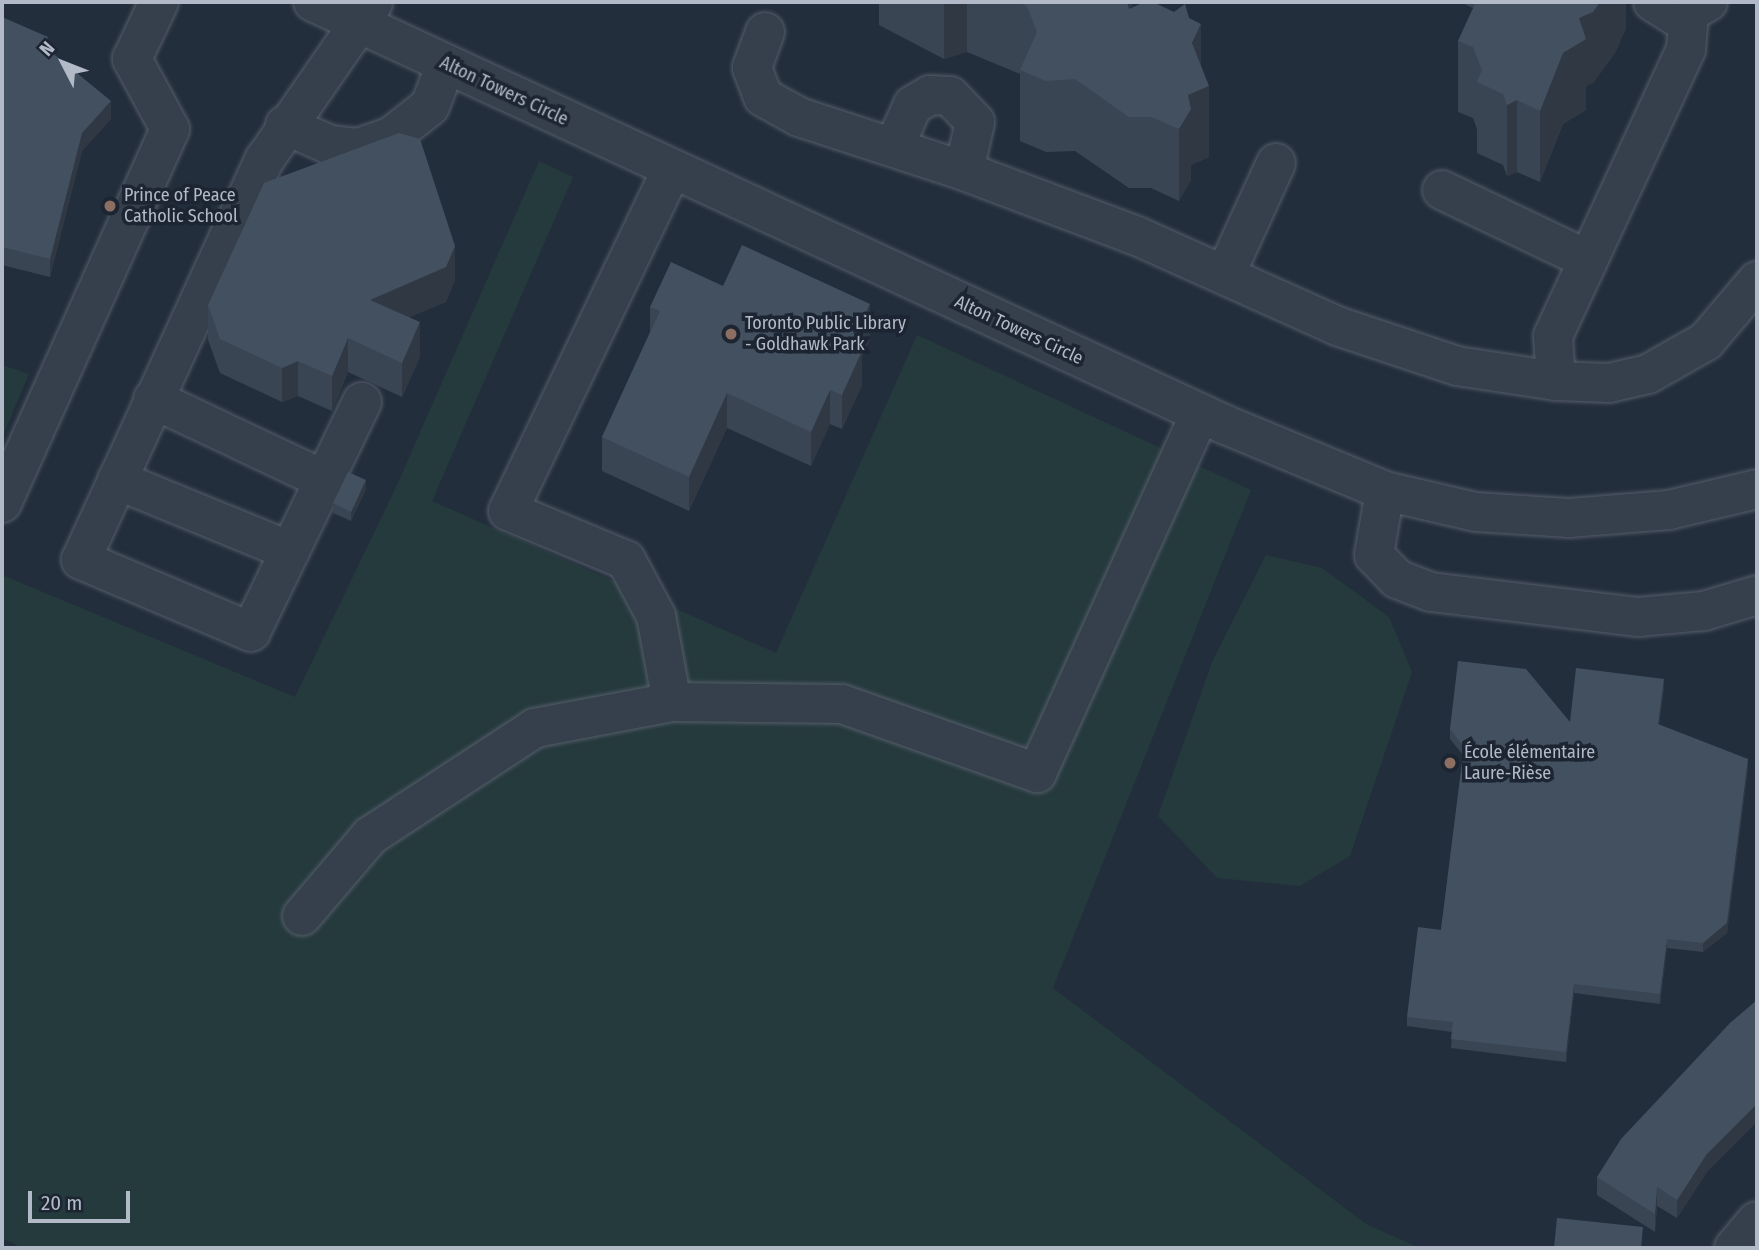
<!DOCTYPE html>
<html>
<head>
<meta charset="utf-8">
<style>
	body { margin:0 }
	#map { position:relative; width:1759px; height:1250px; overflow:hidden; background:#232e3c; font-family:"Fira Sans Condensed",sans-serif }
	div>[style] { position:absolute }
	.green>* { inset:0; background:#253a3d }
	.roads { filter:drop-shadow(0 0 2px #555d6a) drop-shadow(0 0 2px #555d6a) }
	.minor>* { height:38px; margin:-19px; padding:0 19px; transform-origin:19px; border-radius:19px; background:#36404c }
	.wall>* { inset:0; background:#3a4553 }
	.shaded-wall>* { inset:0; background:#2f3843 }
	.building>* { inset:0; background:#435060 }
	.dots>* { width:19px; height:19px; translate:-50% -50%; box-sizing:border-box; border:4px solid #1c2531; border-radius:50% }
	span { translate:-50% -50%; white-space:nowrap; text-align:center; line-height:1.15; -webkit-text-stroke:7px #1c2531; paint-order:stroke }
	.street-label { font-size:18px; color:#b2bac8 }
	.poi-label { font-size:18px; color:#b2bac8 }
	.left { translate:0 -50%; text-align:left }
	.frame { position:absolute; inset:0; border:4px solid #b2bac8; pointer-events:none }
	.north { position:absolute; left:28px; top:28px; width:70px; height:70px; -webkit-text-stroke:5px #1c2531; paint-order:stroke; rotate:312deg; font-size:19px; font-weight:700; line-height:28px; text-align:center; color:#b2bac8 }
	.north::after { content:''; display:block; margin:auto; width:24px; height:32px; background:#b2bac8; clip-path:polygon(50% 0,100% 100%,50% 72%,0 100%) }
	.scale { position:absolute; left:28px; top:1191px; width:102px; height:32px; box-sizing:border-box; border:4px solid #b2bac8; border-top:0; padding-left:9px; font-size:21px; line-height:24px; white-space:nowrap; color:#b2bac8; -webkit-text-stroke:5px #1c2531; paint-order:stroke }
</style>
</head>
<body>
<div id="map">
	<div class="green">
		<div style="clip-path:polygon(539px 161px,573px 177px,432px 501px,776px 653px,917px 335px,1251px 490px,1053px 988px,1366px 1224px,1420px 1248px,23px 1248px,2px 1238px,2px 575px,295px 697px,397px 485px)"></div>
		<div style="clip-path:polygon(2px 365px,29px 374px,2px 438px)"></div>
		<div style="clip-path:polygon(1266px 555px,1322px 568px,1389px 617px,1412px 672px,1350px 856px,1300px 886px,1217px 878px,1158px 816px,1212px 662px)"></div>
	</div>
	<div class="roads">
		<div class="minor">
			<div style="left:313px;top:2px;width:1006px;rotate:24.86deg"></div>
			<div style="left:1226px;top:425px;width:172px;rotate:22.5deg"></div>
			<div style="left:1385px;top:491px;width:93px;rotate:13deg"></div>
			<div style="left:1476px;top:512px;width:93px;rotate:3.7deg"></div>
			<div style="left:1569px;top:518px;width:100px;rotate:-4.6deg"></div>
			<div style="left:1669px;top:510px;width:90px;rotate:-13.4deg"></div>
			<div style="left:1653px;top:2px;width:31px;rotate:32deg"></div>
			<div style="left:1679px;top:18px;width:33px;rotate:-29deg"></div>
			<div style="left:765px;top:32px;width:38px;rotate:110deg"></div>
			<div style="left:752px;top:68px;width:31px;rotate:69deg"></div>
			<div style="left:763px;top:97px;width:41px;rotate:29.1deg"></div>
			<div style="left:799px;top:117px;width:174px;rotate:18.1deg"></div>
			<div style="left:964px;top:171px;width:185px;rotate:20.6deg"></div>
			<div style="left:1137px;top:236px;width:219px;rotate:24.2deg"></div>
			<div style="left:1337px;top:326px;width:126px;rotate:18.4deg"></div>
			<div style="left:1457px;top:366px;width:100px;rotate:8.6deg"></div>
			<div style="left:1556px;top:381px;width:53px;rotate:2.2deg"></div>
			<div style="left:1609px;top:383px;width:40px;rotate:-13deg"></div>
			<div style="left:1648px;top:374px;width:67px;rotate:-29.6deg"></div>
			<div style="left:1706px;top:341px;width:79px;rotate:-49.6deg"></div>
			<div style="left:285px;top:125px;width:49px;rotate:24deg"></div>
			<div style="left:330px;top:145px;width:28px;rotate:6deg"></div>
			<div style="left:358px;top:148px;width:36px;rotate:-19deg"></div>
			<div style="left:392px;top:136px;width:48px;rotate:-38.3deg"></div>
			<div style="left:430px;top:106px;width:45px;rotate:-69.1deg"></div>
			<div style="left:894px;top:147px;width:46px;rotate:-65.7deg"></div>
			<div style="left:913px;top:105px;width:20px;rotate:-30deg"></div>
			<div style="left:930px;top:95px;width:20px;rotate:3deg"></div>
			<div style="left:950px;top:96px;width:36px;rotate:46deg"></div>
			<div style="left:975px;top:122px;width:50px;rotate:102.7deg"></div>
			<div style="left:672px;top:169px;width:379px;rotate:115.6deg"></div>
			<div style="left:508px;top:511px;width:128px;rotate:22.6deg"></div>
			<div style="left:626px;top:560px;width:64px;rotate:61.8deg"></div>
			<div style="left:656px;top:616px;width:87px;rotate:79.5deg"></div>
			<div style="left:1442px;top:190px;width:162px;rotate:25.6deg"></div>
			<div style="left:1225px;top:275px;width:123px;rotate:-65.5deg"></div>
			<div style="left:1556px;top:381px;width:45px;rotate:-93.8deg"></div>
			<div style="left:1553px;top:336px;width:316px;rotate:-65.1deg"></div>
			<div style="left:1686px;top:49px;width:32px;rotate:-85deg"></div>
			<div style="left:153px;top:399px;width:189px;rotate:25.3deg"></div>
			<div style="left:362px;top:402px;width:255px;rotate:115.8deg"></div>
			<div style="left:251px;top:632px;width:185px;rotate:-157deg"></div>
			<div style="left:81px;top:560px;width:441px;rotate:-65.4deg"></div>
			<div style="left:265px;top:159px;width:190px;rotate:-55.3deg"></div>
			<div style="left:117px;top:480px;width:187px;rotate:22.3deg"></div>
			<div style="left:1385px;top:491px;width:65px;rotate:99.8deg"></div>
			<div style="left:1374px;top:555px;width:33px;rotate:46deg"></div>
			<div style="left:1397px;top:579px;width:36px;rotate:21deg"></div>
			<div style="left:1431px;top:592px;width:209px;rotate:6.9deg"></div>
			<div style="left:1638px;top:617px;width:66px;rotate:-5.2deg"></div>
			<div style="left:1704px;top:611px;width:55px;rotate:-16.8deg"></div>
			<div style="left:2px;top:503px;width:410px;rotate:-65.8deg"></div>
			<div style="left:170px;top:129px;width:80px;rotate:-118.5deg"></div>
			<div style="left:132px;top:59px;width:63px;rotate:-64.7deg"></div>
			<div style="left:302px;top:916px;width:105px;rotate:-49.6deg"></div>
			<div style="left:370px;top:836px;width:197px;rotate:-33.2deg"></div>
			<div style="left:535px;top:728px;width:139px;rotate:-10.7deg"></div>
			<div style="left:672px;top:702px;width:170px;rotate:0.7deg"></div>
			<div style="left:842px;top:704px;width:207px;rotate:19.5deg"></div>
			<div style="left:1037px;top:773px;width:395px;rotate:-65.6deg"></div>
			<div style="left:1734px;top:1248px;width:35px;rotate:-50deg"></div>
		</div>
	</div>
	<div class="wall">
		<div style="clip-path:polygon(879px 2px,1133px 2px,1131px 8px,1201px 66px,1209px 157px,1191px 165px,1191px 180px,1179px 201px,1151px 188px,1129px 188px,1075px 151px,1046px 152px,1020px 141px,1020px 74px,967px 52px,944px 59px,879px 25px)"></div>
		<div style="clip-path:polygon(1460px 2px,1626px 2px,1626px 28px,1615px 53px,1593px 83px,1586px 86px,1586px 110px,1563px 124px,1540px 182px,1517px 172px,1507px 176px,1503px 165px,1477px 153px,1477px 129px,1473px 118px,1458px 112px,1458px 41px,1473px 8px)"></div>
		<div style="clip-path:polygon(2px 17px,48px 49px,111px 119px,82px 151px,50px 277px,2px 265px)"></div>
		<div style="clip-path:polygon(455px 280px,446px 302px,409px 317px,420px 357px,402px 397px,348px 372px,332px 411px,298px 396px,282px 402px,220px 373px,208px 340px,208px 305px)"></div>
		<div style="clip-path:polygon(723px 286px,870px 339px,862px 356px,862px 385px,842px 429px,830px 424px,811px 466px,727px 428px,689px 511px,602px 471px,602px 437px,650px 332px,650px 307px)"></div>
		<div style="clip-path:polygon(366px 489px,351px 521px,333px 513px,333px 503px)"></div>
		<div style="clip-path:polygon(1664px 688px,1659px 725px,1748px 768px,1727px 933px,1703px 952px,1667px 948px,1660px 1004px,1574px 993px,1566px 1062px,1451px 1048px,1452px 1032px,1407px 1026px,1407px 1017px,1441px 930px,1463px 755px,1450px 739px,1450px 729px,1570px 722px)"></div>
		<div style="clip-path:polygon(1707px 1172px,1677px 1218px,1657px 1206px,1655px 1232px,1597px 1195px,1597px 1177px)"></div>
	</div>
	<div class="shaded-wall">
		<div style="clip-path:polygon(944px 2px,967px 2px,967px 52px,944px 59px)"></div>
		<div style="clip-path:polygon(1115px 2px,1133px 2px,1133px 4px,1115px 41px)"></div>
		<div style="clip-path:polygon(1600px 2px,1626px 2px,1626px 28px,1615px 53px,1593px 83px,1586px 86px,1586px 110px,1563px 124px,1540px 182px,1540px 111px,1563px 53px,1579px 18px)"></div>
		<div style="clip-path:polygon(1201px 24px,1201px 89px,1209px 86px,1209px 157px,1191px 165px,1191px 180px,1179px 201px,1179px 129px,1192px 43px)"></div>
		<div style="clip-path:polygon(1517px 100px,1517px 172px,1507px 176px,1507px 105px)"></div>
		<div style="clip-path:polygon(111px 101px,111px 119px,82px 151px,50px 277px,50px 259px,82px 133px)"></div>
		<div style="clip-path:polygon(455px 246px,455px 280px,446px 302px,370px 334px,370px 300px)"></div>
		<div style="clip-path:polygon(870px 304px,870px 339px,862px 356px,862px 385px,842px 429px,842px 395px,851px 346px)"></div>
		<div style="clip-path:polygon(420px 322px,420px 357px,402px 397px,402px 363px)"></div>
		<div style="clip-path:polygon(348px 338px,348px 372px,332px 411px,332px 376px)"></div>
		<div style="clip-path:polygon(298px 361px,298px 396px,282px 402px,282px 368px)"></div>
		<div style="clip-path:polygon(830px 390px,830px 424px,811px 466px,811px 432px)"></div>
		<div style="clip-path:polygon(727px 393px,727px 428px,689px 511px,689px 477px)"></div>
		<div style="clip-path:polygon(366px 480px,366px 489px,351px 521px,351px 512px)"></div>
		<div style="clip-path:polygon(1664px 679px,1664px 688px,1658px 734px,1658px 724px)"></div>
		<div style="clip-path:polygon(1748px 759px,1748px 768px,1727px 933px,1703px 952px,1703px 943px)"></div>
		<div style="clip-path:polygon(1667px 939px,1667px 948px,1660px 1004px,1660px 994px)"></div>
		<div style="clip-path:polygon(1574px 984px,1574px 993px,1566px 1062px,1566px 1052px)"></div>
		<div style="clip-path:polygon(1757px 1104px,1757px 1122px,1707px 1172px,1677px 1218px,1677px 1200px,1707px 1154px)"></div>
		<div style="clip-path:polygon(1657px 1187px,1657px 1206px,1655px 1232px,1655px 1214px)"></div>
	</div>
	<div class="building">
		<div style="clip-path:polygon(1017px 2px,1127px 2px,1129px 9px,1144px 2px,1153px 2px,1174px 12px,1185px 4px,1189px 18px,1201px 24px,1192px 43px,1209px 86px,1188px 95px,1191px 109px,1179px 129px,1151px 117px,1129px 117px,1075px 79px,1046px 81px,1020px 70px,1037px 32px,1027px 6px)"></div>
		<div style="clip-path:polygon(1476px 2px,1600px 2px,1593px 12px,1579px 18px,1586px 39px,1563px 53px,1540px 111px,1517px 100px,1507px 105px,1503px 94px,1477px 82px,1482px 70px,1473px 47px,1458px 41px)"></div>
		<div style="clip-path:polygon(2px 17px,48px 37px,44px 46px,111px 101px,82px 133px,50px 259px,2px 247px)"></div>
		<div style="clip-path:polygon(399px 133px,420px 139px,455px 246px,446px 267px,370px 300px,420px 322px,402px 363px,348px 338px,332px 376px,298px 361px,282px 368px,220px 339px,208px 305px,264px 183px)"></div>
		<div style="clip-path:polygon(742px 245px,870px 304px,851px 346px,862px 351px,842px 395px,830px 390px,811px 432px,727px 393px,689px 477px,602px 437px,660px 311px,650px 307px,671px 262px,723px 286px)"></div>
		<div style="clip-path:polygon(348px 472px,366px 480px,351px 512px,333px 503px)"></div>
		<div style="clip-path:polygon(1458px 661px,1526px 669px,1570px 722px,1576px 668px,1664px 679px,1658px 724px,1748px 759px,1727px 923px,1703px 943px,1667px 939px,1660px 994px,1574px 984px,1566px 1052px,1451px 1039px,1453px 1022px,1407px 1017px,1418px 927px,1441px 930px,1464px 747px,1450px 729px)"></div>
		<div style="clip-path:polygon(1757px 1000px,1757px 1104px,1707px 1154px,1677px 1200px,1657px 1187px,1655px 1214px,1597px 1177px,1621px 1139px,1730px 1023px)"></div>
		<div style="clip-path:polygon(1557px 1218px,1643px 1227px,1641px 1248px,1554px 1248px)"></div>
	</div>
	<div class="dots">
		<div style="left:110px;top:206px;background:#8d6e63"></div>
		<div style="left:731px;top:334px;background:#8d6e63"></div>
		<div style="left:1450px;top:763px;background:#8d6e63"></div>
	</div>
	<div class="street-label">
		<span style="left:504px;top:91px;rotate:25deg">Alton Towers Circle</span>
		<span style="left:1019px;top:330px;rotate:25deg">Alton Towers Circle</span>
	</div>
	<div class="poi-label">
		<span class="left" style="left:124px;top:206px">Prince of Peace<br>Catholic School</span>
		<span class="left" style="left:745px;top:334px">Toronto Public Library<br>- Goldhawk Park</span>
		<span class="left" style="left:1464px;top:763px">École élémentaire<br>Laure-Rièse</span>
	</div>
	<div class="frame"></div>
	<div class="north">N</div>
	<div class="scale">20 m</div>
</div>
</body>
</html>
